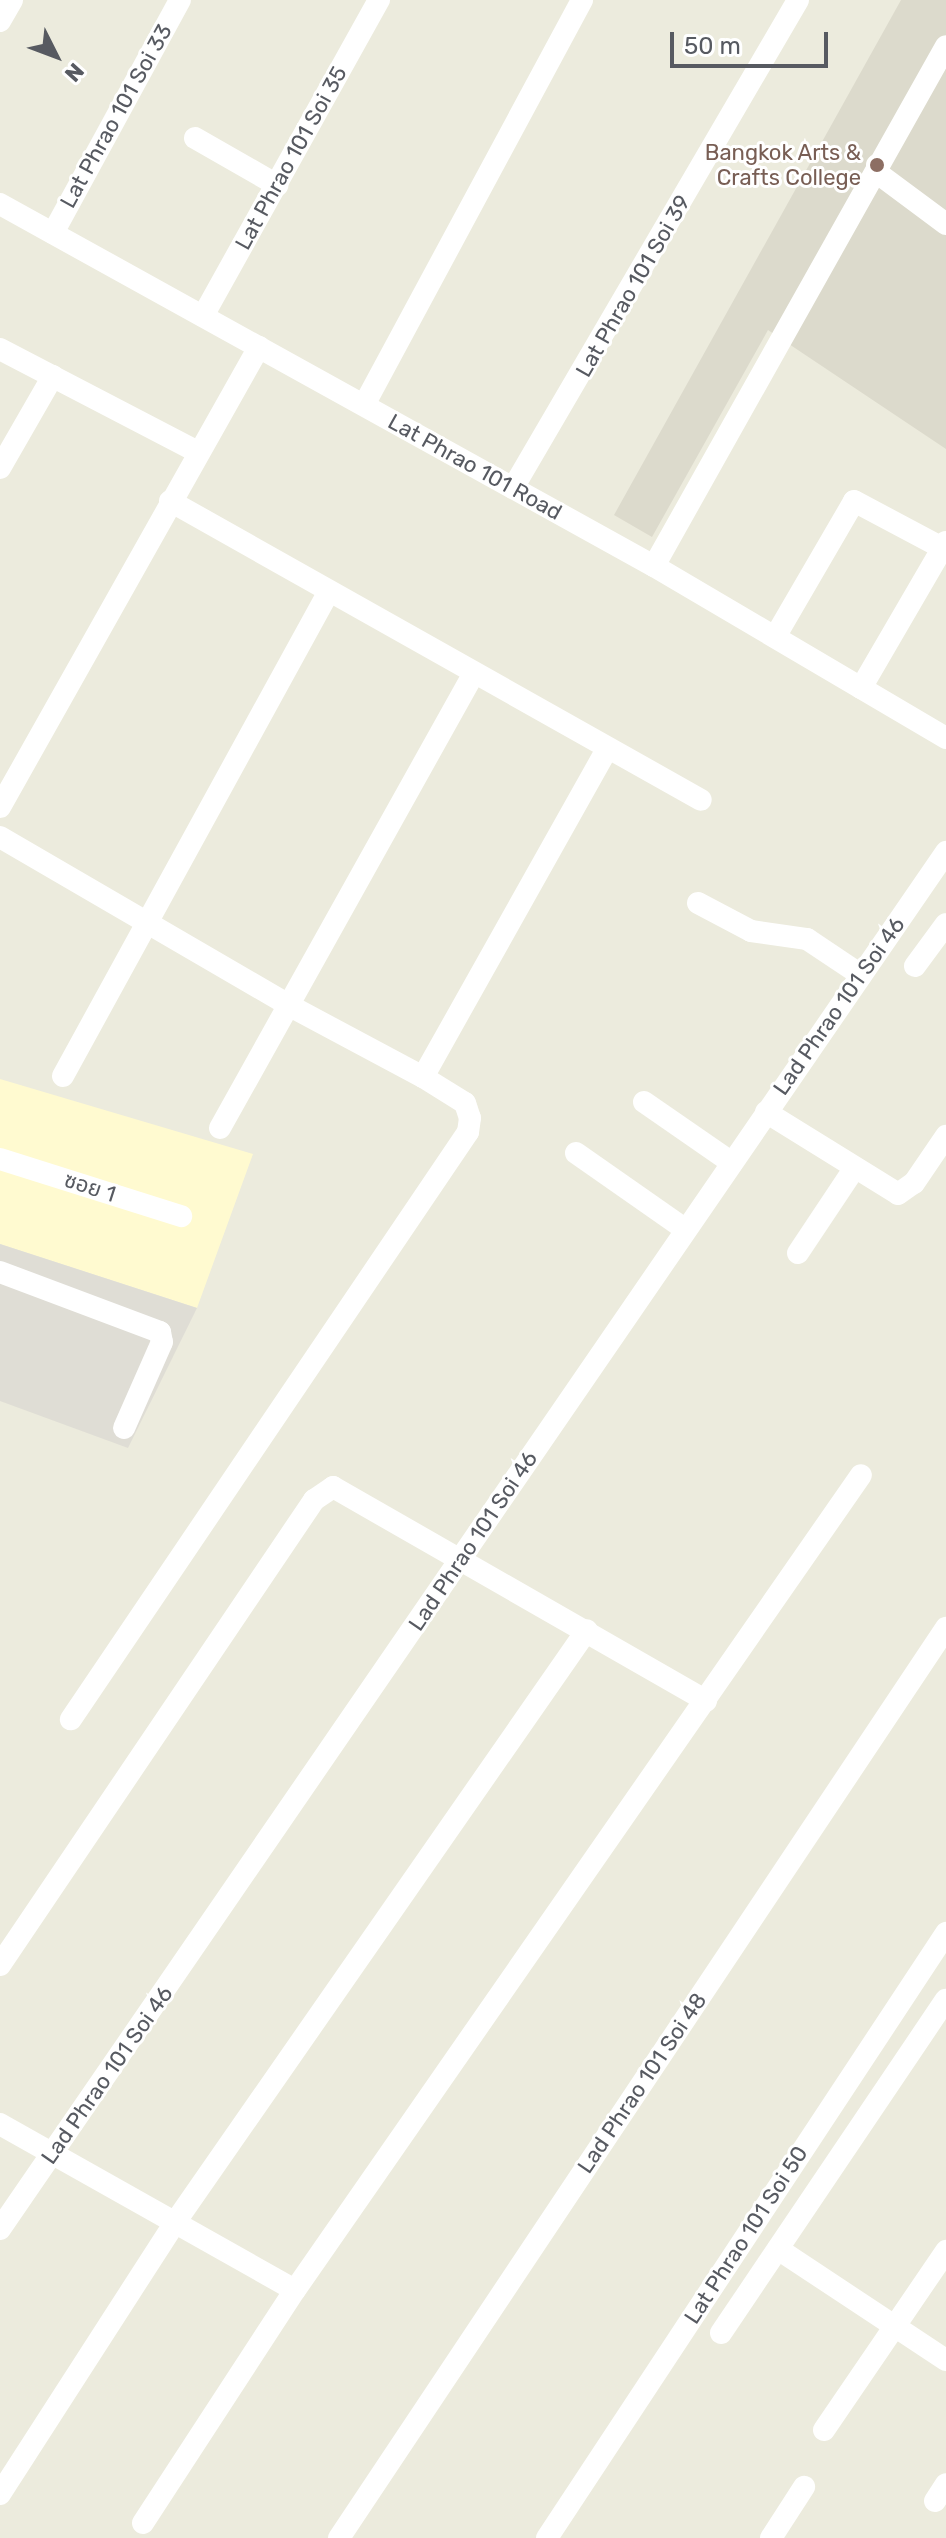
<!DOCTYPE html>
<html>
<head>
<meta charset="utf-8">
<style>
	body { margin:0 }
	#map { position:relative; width:946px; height:2538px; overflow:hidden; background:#ecebdd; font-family:Rubik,"Noto Sans Thai",sans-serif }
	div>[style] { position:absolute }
	.commercial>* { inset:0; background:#fffad0 }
	.industrial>* { inset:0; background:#dfddd5 }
	.education>* { inset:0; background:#dcdacc }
	.minor>* { height:22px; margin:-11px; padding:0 11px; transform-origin:11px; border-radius:11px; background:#fff }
	.dots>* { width:22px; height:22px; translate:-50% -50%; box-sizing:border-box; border:4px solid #fff; border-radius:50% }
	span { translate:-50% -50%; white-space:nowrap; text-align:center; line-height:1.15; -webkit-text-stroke:6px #fff; paint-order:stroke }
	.street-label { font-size:22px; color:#575a61 }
	.education-label { font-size:22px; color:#785e54 }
	.right { translate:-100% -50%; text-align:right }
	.north { position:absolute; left:16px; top:16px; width:80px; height:80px; -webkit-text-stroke:6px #fff; paint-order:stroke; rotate:132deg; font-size:22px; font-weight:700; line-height:32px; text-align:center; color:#575a61 }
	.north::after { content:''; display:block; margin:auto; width:28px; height:36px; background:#575a61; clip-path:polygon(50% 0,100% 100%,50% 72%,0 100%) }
	.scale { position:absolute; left:670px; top:32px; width:158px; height:36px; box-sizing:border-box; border:4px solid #575a61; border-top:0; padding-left:10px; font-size:24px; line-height:28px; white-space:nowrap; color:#575a61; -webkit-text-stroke:6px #fff; paint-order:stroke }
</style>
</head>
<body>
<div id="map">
	<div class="commercial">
		<div style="clip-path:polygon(0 1079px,253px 1154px,197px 1308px,0 1244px)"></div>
	</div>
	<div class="industrial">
		<div style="clip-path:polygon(0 1244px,197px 1308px,128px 1448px,0 1401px)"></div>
	</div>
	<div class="education">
		<div style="clip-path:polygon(901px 0,946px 0,946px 449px,768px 330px,652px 537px,614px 515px)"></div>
	</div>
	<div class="minor">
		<div style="left:0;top:21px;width:24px;rotate:-60deg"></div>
		<div style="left:195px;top:138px;width:95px;rotate:29.8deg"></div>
		<div style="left:876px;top:172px;width:87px;rotate:36.6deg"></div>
		<div style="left:0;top:204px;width:748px;rotate:28.97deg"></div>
		<div style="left:654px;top:566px;width:339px;rotate:30.5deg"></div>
		<div style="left:53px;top:233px;width:265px;rotate:-61.4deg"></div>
		<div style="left:203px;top:316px;width:362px;rotate:-60.9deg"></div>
		<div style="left:0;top:349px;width:223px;rotate:27.5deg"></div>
		<div style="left:364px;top:405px;width:460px;rotate:-61.7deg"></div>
		<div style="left:0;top:468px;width:106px;rotate:-60.1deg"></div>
		<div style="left:513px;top:488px;width:565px;rotate:-59.71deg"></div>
		<div style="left:170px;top:501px;width:609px;rotate:29.38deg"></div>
		<div style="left:654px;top:566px;width:596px;rotate:-60.68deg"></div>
		<div style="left:775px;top:637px;width:157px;rotate:-59.8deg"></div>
		<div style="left:854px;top:501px;width:104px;rotate:28deg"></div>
		<div style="left:861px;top:688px;width:169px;rotate:-59.8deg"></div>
		<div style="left:0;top:807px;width:528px;rotate:-60.62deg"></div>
		<div style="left:0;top:837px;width:338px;rotate:30.2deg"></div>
		<div style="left:292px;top:1007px;width:149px;rotate:28.1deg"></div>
		<div style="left:423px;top:1077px;width:49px;rotate:31.8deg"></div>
		<div style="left:465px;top:1103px;width:16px;rotate:72deg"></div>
		<div style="left:470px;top:1118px;width:14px;rotate:98deg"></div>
		<div style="left:468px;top:1132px;width:709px;rotate:124.07deg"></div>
		<div style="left:698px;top:903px;width:60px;rotate:27.8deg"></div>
		<div style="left:751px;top:931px;width:57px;rotate:8.1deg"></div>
		<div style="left:807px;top:939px;width:65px;rotate:33.7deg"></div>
		<div style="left:915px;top:966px;width:52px;rotate:-53.6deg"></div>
		<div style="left:63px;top:1076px;width:551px;rotate:-61.25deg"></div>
		<div style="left:423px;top:1077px;width:377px;rotate:-60.7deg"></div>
		<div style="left:644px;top:1102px;width:107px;rotate:34.7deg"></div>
		<div style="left:766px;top:1112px;width:155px;rotate:31.8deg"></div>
		<div style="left:898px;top:1194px;width:19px;rotate:-35deg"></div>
		<div style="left:914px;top:1183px;width:57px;rotate:-55.8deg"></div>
		<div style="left:220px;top:1128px;width:521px;rotate:-60.83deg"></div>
		<div style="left:576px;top:1153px;width:134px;rotate:35deg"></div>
		<div style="left:0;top:1159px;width:190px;rotate:17.5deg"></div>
		<div style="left:798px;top:1253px;width:101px;rotate:-56.3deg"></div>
		<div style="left:0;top:1272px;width:171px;rotate:20.6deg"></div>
		<div style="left:160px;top:1332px;width:10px;rotate:79deg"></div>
		<div style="left:162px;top:1342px;width:94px;rotate:113.8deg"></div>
		<div style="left:0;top:1965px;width:561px;rotate:-55.97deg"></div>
		<div style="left:314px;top:1500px;width:23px;rotate:-34deg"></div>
		<div style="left:333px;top:1487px;width:430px;rotate:29.8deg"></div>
		<div style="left:0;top:2124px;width:338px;rotate:29.4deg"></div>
		<div style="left:0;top:2229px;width:1671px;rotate:-55.51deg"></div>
		<div style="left:778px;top:2249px;width:201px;rotate:33.5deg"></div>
		<div style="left:721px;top:2333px;width:402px;rotate:-56deg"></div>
		<div style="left:824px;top:2430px;width:217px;rotate:-55.7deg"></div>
		<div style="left:0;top:2494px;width:321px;rotate:-57.2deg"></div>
		<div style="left:174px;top:2224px;width:723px;rotate:-55.19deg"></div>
		<div style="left:935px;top:2501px;width:20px;rotate:-57deg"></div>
		<div style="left:143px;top:2523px;width:278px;rotate:-56.9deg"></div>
		<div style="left:295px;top:2290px;width:992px;rotate:-55.22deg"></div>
		<div style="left:339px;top:2538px;width:1094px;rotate:-56.3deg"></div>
		<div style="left:547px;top:2538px;width:725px;rotate:-56.59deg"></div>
		<div style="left:771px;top:2538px;width:61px;rotate:-57.1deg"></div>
	</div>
	<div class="dots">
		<div style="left:877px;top:165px;background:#8d6e63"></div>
	</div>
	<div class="street-label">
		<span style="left:116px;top:116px;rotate:-61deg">Lat Phrao 101 Soi 33</span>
		<span style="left:291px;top:158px;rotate:-61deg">Lat Phrao 101 Soi 35</span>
		<span style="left:633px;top:286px;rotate:-60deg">Lat Phrao 101 Soi 39</span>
		<span style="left:475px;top:467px;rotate:29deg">Lat Phrao 101 Road</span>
		<span style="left:839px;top:1006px;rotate:-55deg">Lad Phrao 101 Soi 46</span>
		<span style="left:90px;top:1187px;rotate:18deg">ซอย 1</span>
		<span style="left:473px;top:1541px;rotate:-56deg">Lad Phrao 101 Soi 46</span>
		<span style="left:107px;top:2075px;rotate:-55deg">Lad Phrao 101 Soi 46</span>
		<span style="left:642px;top:2083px;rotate:-56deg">Lad Phrao 101 Soi 48</span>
		<span style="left:746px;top:2235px;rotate:-57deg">Lat Phrao 101 Soi 50</span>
	</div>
	<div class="education-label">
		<span class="right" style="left:861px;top:165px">Bangkok Arts &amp;<br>Crafts College</span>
	</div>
	<div class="north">N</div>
	<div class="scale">50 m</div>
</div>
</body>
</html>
